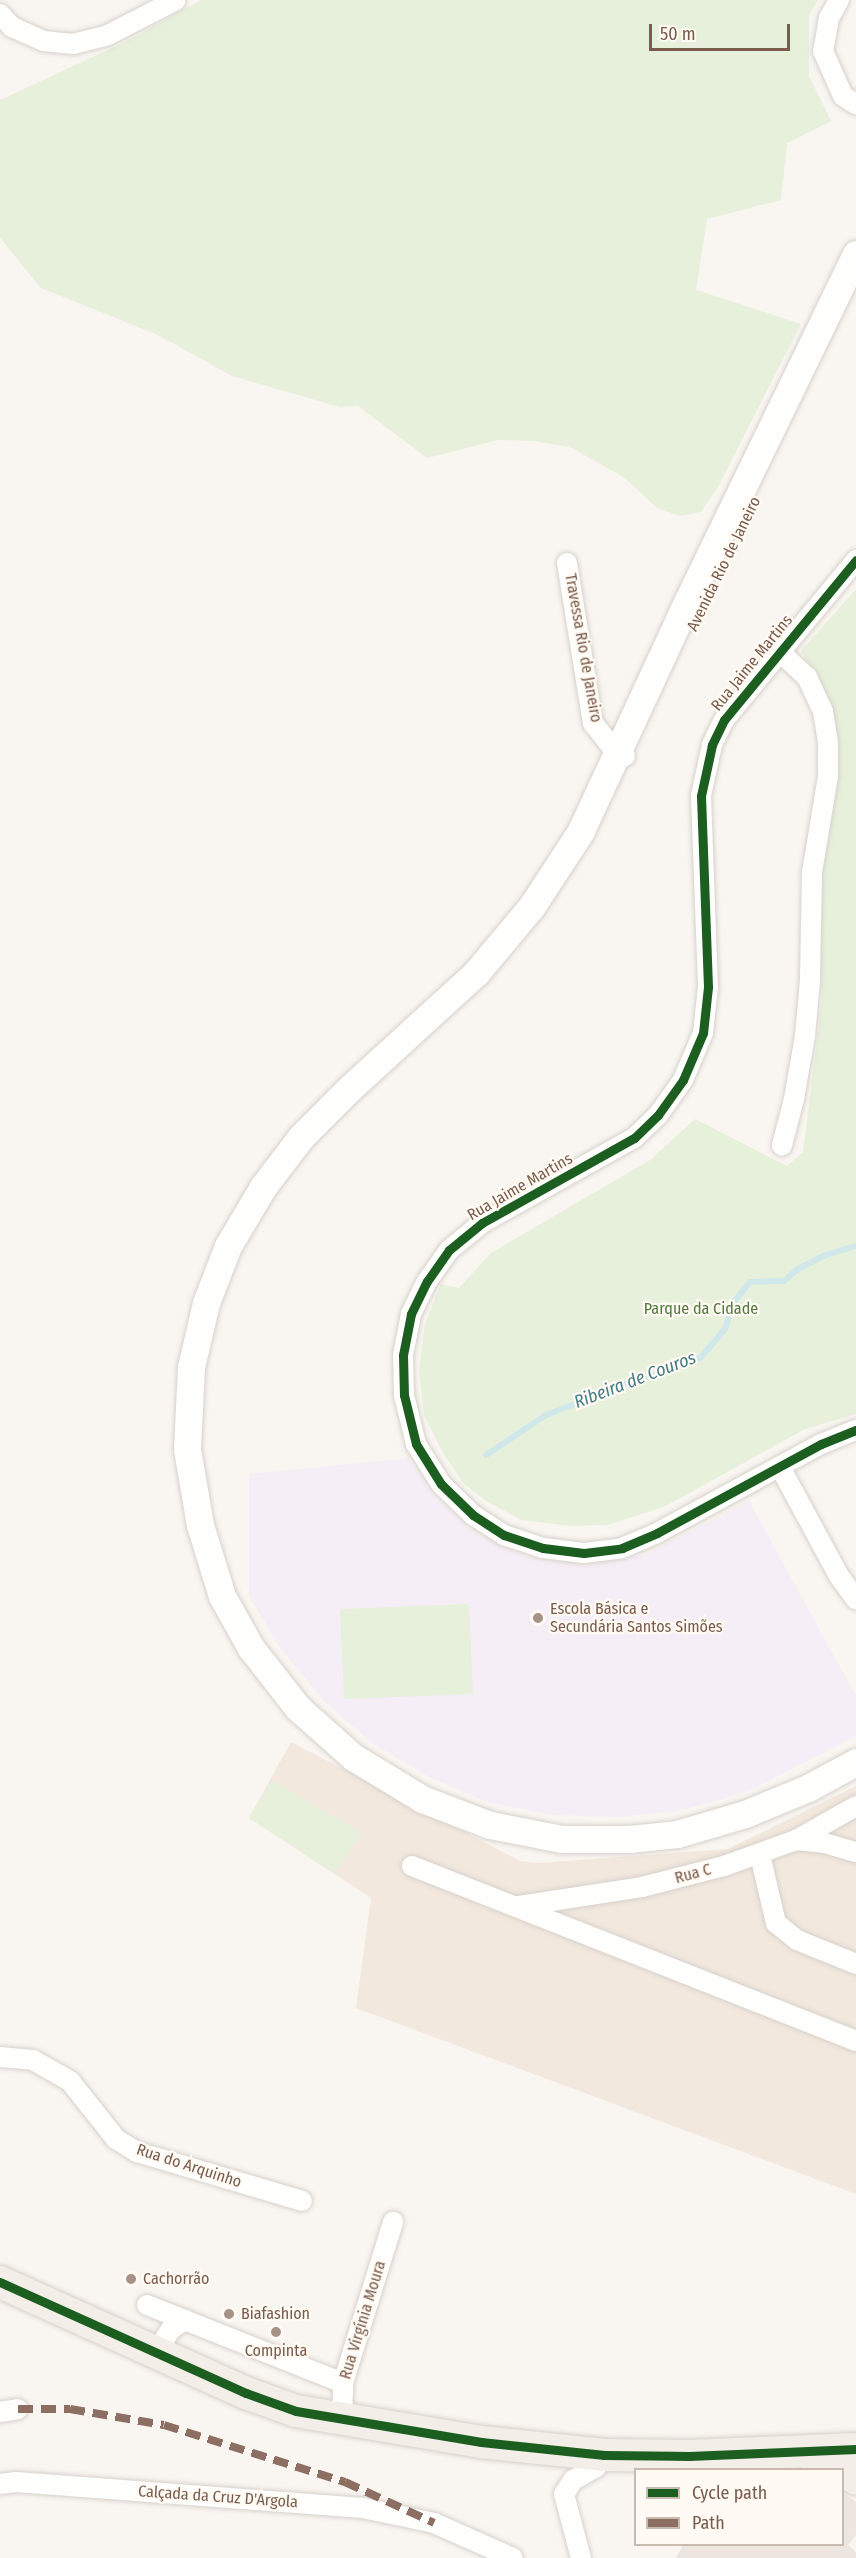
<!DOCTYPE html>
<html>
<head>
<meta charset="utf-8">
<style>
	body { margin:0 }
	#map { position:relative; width:856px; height:2558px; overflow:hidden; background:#f9f5f0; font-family:"Fira Sans Condensed",sans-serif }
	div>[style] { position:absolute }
	.residential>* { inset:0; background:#f2e8de }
	.industrial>* { inset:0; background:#ede5e0 }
	.education>* { inset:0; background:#f6eef6 }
	.green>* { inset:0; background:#e7f0db }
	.stream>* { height:6px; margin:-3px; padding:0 3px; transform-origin:3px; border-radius:3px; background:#d0e8ea }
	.roads { filter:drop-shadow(0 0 2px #d7d1cb) drop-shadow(0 0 2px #d7d1cb) }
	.street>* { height:20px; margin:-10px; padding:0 10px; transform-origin:10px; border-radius:10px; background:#fefefd }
	.secondary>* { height:27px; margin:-13.5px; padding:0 13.5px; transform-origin:13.5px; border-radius:13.5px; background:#fefefd }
	.primary>* { height:32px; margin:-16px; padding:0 16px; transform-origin:16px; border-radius:16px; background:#f3eee8 }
	.quiet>* { height:8px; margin-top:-4px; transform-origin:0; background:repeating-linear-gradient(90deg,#8d6e63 0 15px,transparent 0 23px) }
	.cycleway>* { height:9px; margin:-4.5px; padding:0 4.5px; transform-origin:4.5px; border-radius:4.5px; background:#1b5e20 }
	.dots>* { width:16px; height:16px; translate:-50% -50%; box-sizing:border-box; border:3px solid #fffaf3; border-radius:50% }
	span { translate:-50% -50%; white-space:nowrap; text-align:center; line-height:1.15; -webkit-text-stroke:4.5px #fffaf3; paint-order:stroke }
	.street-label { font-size:16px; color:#7a5c4d }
	.park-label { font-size:16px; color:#537a41 }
	.poi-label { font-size:16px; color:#7a5c4d }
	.left { translate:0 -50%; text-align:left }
	.water-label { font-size:18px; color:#437c86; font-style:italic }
	.legend { position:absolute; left:634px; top:2468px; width:210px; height:78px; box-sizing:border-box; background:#fffaf3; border:2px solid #cabbb1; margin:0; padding:8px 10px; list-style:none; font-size:18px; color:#7a5c4d }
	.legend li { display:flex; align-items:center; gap:12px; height:30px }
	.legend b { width:30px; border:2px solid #cabbb1 }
	.scale { position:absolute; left:649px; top:24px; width:141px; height:27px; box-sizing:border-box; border:3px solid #7a5c4d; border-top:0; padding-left:8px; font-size:18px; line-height:21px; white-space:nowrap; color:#7a5c4d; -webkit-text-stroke:4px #fffaf3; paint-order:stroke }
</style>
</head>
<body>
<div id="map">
	<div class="residential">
		<div style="clip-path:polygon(291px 1742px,520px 1861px,538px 1863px,728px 1849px,856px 1786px,856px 2194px,356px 2008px,371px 1898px,249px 1818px)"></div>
	</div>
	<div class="industrial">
		<div style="clip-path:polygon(843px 2493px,856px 2502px,856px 2535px,848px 2545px,856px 2552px,856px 2558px,676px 2558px,683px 2545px,842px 2544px)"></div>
	</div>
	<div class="education">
		<div style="clip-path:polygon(409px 1458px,431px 1493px,473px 1532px,528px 1557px,586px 1565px,646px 1554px,749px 1501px,856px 1696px,856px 1736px,746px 1792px,683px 1810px,617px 1817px,553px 1815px,487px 1802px,429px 1777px,372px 1743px,324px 1701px,281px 1649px,249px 1596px,249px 1474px)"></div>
	</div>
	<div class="green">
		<div style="clip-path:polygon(201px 0,818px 0,809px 15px,809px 76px,831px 121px,787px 143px,781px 200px,707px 219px,696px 290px,801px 324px,718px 487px,701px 512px,680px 516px,657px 508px,625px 478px,570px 447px,534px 441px,498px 440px,427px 458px,358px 406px,340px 407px,232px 376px,158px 335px,41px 288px,0 238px,0 100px,127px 41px)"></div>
		<div style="clip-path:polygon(856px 589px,856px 1414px,805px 1429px,666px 1506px,608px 1525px,571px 1526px,522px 1520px,489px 1503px,464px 1484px,443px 1453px,424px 1415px,419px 1371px,425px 1324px,441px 1284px,459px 1288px,491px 1253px,650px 1160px,695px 1119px,787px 1166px,803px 1152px,822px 1001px,816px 924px,823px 687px,801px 651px)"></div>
		<div style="clip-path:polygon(469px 1604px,473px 1694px,344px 1699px,340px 1609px)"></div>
		<div style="clip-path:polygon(272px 1781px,361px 1832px,335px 1873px,249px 1818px)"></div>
	</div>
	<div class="stream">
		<div style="left:486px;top:1455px;width:72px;rotate:-33.7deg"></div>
		<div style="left:546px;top:1415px;width:39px;rotate:-21deg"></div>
		<div style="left:582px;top:1401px;width:34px;rotate:-27deg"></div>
		<div style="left:612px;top:1386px;width:28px;rotate:-10deg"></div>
		<div style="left:640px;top:1381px;width:64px;rotate:-21deg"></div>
		<div style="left:700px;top:1358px;width:38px;rotate:-49deg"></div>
		<div style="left:725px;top:1329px;width:27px;rotate:-73deg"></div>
		<div style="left:733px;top:1303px;width:27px;rotate:-51deg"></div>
		<div style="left:750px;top:1282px;width:34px;rotate:-2deg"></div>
		<div style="left:784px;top:1281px;width:18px;rotate:-41deg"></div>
		<div style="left:798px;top:1269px;width:28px;rotate:-27deg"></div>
		<div style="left:823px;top:1256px;width:34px;rotate:-17deg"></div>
	</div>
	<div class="roads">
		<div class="street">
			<div style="left:839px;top:0;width:21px;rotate:119deg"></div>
			<div style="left:829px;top:18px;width:34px;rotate:100deg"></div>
			<div style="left:823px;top:51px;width:49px;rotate:66deg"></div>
			<div style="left:843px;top:96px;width:15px;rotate:32deg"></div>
			<div style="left:0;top:14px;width:18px;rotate:47deg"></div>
			<div style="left:12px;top:27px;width:35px;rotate:24deg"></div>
			<div style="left:44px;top:41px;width:29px;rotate:6deg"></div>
			<div style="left:73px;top:44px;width:36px;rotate:-14deg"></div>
			<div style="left:108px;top:35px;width:76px;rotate:-27.2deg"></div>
			<div style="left:856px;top:560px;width:207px;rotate:129.5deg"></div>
			<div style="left:724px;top:720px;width:28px;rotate:116deg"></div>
			<div style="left:712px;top:745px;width:52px;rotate:102.2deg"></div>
			<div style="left:701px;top:796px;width:191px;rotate:87.9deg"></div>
			<div style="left:708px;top:987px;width:46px;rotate:96.2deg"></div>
			<div style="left:703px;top:1033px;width:51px;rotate:113.1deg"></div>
			<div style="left:683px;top:1080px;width:43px;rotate:125.5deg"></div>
			<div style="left:658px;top:1115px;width:33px;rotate:136deg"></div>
			<div style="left:634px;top:1138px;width:174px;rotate:150.8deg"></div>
			<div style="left:482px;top:1223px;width:43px;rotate:140.7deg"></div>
			<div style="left:449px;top:1250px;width:38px;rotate:125deg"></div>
			<div style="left:427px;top:1281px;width:37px;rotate:116deg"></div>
			<div style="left:411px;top:1314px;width:42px;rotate:101deg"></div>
			<div style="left:403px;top:1355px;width:40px;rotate:88.6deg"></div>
			<div style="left:404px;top:1395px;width:50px;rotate:76.2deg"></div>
			<div style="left:416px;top:1444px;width:47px;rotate:58deg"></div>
			<div style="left:441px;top:1484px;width:45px;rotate:44.1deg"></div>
			<div style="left:473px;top:1515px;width:37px;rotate:33deg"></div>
			<div style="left:504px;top:1535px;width:41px;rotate:18.4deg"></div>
			<div style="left:543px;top:1548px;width:41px;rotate:7deg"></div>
			<div style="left:584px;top:1553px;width:38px;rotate:-7deg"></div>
			<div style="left:622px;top:1548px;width:38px;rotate:-23deg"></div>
			<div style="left:657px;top:1533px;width:187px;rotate:-28.5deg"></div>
			<div style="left:821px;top:1444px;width:38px;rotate:-22deg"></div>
			<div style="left:567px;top:563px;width:162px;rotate:80.8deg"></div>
			<div style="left:593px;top:723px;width:37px;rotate:52deg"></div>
			<div style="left:616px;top:752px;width:10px;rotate:24deg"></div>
			<div style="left:780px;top:652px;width:37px;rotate:43deg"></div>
			<div style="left:807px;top:677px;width:38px;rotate:65deg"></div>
			<div style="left:823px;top:711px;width:33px;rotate:81deg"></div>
			<div style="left:828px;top:744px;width:32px;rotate:90deg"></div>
			<div style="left:828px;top:776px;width:98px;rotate:99.4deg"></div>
			<div style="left:812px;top:873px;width:107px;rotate:91.1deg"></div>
			<div style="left:810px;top:980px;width:56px;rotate:95.1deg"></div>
			<div style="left:805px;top:1036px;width:64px;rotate:99.9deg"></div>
			<div style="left:794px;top:1099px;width:48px;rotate:104.6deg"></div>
			<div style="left:780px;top:1467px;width:124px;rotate:61.6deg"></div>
			<div style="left:839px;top:1576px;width:29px;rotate:54deg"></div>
			<div style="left:796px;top:1840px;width:28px;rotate:6deg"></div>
			<div style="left:824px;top:1843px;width:33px;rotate:16deg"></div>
			<div style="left:760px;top:1855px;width:70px;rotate:76.8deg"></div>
			<div style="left:776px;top:1923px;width:27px;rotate:39deg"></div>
			<div style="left:797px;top:1940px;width:64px;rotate:22.1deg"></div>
			<div style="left:412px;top:1866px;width:477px;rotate:21.5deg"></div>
			<div style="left:519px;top:1906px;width:124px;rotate:-8.8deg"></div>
			<div style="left:642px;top:1887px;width:85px;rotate:-14.4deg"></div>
			<div style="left:724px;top:1866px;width:77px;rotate:-19.9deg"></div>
			<div style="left:796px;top:1840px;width:69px;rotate:-29.5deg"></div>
			<div style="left:0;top:2057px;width:33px;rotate:5deg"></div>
			<div style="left:33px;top:2060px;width:43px;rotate:29.6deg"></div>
			<div style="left:70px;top:2081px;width:74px;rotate:51.6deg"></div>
			<div style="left:116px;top:2139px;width:25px;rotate:32deg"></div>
			<div style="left:137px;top:2152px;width:172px;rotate:16.5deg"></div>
			<div style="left:147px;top:2305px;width:211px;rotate:21.7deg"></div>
			<div style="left:156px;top:2352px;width:27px;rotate:-57deg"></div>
			<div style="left:171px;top:2329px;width:17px;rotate:-33deg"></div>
			<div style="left:0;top:2412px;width:18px;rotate:-9deg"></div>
			<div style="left:342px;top:2420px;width:37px;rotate:-88deg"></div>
			<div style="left:343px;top:2383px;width:169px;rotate:-72.7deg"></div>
			<div style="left:0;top:2484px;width:16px;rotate:-7deg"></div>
			<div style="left:16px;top:2482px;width:348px;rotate:4.3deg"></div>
			<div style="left:363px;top:2508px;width:73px;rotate:11.9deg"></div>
			<div style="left:434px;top:2523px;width:86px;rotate:23.9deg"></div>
			<div style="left:581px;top:2558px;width:66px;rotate:-104.9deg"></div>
			<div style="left:564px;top:2494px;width:17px;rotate:-57deg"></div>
			<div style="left:573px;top:2480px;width:26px;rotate:-29deg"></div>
			<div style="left:596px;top:2467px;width:14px;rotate:-56deg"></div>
		</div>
		<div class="secondary">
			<div style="left:856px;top:254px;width:399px;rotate:115.9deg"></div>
			<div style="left:682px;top:613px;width:240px;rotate:114.9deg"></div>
			<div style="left:581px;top:831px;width:90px;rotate:123.2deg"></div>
			<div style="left:532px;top:906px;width:87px;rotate:129.9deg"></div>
			<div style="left:476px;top:973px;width:169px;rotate:137.6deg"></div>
			<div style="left:351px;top:1087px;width:71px;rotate:135deg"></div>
			<div style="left:301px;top:1137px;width:63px;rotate:127.2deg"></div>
			<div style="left:263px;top:1187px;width:69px;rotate:120.7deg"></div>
			<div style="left:228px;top:1246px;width:61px;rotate:111.1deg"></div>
			<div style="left:206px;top:1303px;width:66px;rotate:103.2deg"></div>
			<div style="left:191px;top:1367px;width:82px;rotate:92.8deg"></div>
			<div style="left:187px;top:1449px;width:77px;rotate:80.3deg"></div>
			<div style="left:200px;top:1525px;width:74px;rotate:72.8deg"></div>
			<div style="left:222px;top:1596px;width:60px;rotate:60.9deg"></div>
			<div style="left:251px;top:1648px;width:76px;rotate:51.9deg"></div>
			<div style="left:298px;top:1708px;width:74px;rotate:41.7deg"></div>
			<div style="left:353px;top:1757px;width:81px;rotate:31.3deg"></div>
			<div style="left:422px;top:1799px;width:73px;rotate:20.9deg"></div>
			<div style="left:490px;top:1825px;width:73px;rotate:11deg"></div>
			<div style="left:562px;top:1839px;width:67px"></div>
			<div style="left:629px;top:1839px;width:48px;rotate:-5.9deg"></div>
			<div style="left:677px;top:1834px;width:71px;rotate:-16.4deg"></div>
			<div style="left:745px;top:1814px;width:68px;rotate:-22.4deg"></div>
			<div style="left:808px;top:1788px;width:55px;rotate:-28.4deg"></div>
		</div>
		<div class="primary">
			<div style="left:0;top:2282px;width:270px;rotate:24.3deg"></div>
			<div style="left:246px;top:2393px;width:53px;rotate:19.8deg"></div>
			<div style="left:296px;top:2411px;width:188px;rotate:9.5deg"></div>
			<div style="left:481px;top:2442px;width:124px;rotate:6deg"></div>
			<div style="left:604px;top:2455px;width:85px;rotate:0.7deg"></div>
			<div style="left:689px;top:2456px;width:167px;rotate:-2.4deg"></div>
			<div style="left:808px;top:2453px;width:34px;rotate:23deg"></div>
			<div style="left:839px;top:2466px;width:21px;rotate:37deg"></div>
		</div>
	</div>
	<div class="quiet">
		<div style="left:18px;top:2409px;width:52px"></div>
		<div style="left:70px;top:2409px;width:95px;rotate:9.7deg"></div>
		<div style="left:164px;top:2425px;width:190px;rotate:17.5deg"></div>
		<div style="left:345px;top:2482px;width:98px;rotate:24.7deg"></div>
	</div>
	<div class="cycleway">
		<div style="left:856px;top:560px;width:207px;rotate:129.5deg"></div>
		<div style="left:724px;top:720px;width:28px;rotate:116deg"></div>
		<div style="left:712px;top:745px;width:52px;rotate:102.2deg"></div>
		<div style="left:701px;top:796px;width:191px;rotate:87.9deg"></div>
		<div style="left:708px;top:987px;width:46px;rotate:96.2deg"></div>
		<div style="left:703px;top:1033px;width:51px;rotate:113.1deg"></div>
		<div style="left:683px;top:1080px;width:43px;rotate:125.5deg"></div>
		<div style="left:658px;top:1115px;width:33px;rotate:136deg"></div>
		<div style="left:634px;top:1138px;width:174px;rotate:150.8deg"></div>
		<div style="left:482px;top:1223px;width:43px;rotate:140.7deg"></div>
		<div style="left:449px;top:1250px;width:38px;rotate:125deg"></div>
		<div style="left:427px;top:1281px;width:37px;rotate:116deg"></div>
		<div style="left:411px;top:1314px;width:42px;rotate:101deg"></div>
		<div style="left:403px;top:1355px;width:40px;rotate:88.6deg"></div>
		<div style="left:404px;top:1395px;width:50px;rotate:76.2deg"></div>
		<div style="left:416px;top:1444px;width:47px;rotate:58deg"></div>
		<div style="left:441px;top:1484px;width:45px;rotate:44.1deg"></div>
		<div style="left:473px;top:1515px;width:37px;rotate:33deg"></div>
		<div style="left:504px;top:1535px;width:41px;rotate:18.4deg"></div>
		<div style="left:543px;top:1548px;width:41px;rotate:7deg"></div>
		<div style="left:584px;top:1553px;width:38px;rotate:-7deg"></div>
		<div style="left:622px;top:1548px;width:38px;rotate:-23deg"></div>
		<div style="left:657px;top:1533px;width:187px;rotate:-28.5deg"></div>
		<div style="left:821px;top:1444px;width:38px;rotate:-22deg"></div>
		<div style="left:0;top:2282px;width:270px;rotate:24.3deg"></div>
		<div style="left:246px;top:2393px;width:53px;rotate:19.8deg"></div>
		<div style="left:296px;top:2411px;width:188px;rotate:9.5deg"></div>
		<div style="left:481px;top:2442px;width:124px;rotate:6deg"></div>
		<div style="left:604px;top:2455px;width:85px;rotate:0.7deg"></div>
		<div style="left:689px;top:2456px;width:167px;rotate:-2.4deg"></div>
	</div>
	<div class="dots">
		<div style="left:538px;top:1618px;background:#a69286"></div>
		<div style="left:131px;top:2279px;background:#a69286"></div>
		<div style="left:229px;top:2314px;background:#a69286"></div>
		<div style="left:276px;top:2332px;background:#a69286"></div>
	</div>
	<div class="street-label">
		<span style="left:724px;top:564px;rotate:-64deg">Avenida Rio de Janeiro</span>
		<span style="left:583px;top:648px;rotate:80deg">Travessa Rio de Janeiro</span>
		<span style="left:752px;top:663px;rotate:-51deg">Rua Jaime Martins</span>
		<span style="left:520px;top:1187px;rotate:-30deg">Rua Jaime Martins</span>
		<span style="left:693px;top:1874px;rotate:-15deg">Rua C</span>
		<span style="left:189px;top:2166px;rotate:18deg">Rua do Arquinho</span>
		<span style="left:363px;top:2320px;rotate:-73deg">Rua Virgínia Moura</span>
		<span style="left:218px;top:2497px;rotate:4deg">Calçada da Cruz D'Argola</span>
	</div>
	<div class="park-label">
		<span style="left:701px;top:1309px">Parque da Cidade</span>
	</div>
	<div class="poi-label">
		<span class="left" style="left:550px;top:1618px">Escola Básica e<br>Secundária Santos Simões</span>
		<span class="left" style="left:143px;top:2279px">Cachorrão</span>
		<span class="left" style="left:241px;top:2314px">Biafashion</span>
		<span style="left:276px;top:2351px">Compinta</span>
	</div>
	<div class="water-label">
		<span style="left:635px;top:1380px;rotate:-21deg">Ribeira de Couros</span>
	</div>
	<ul class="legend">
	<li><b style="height:8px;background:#1b5e20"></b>Cycle path</li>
	<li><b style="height:8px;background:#8d6e63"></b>Path</li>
	</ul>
	<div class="scale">50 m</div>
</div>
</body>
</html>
